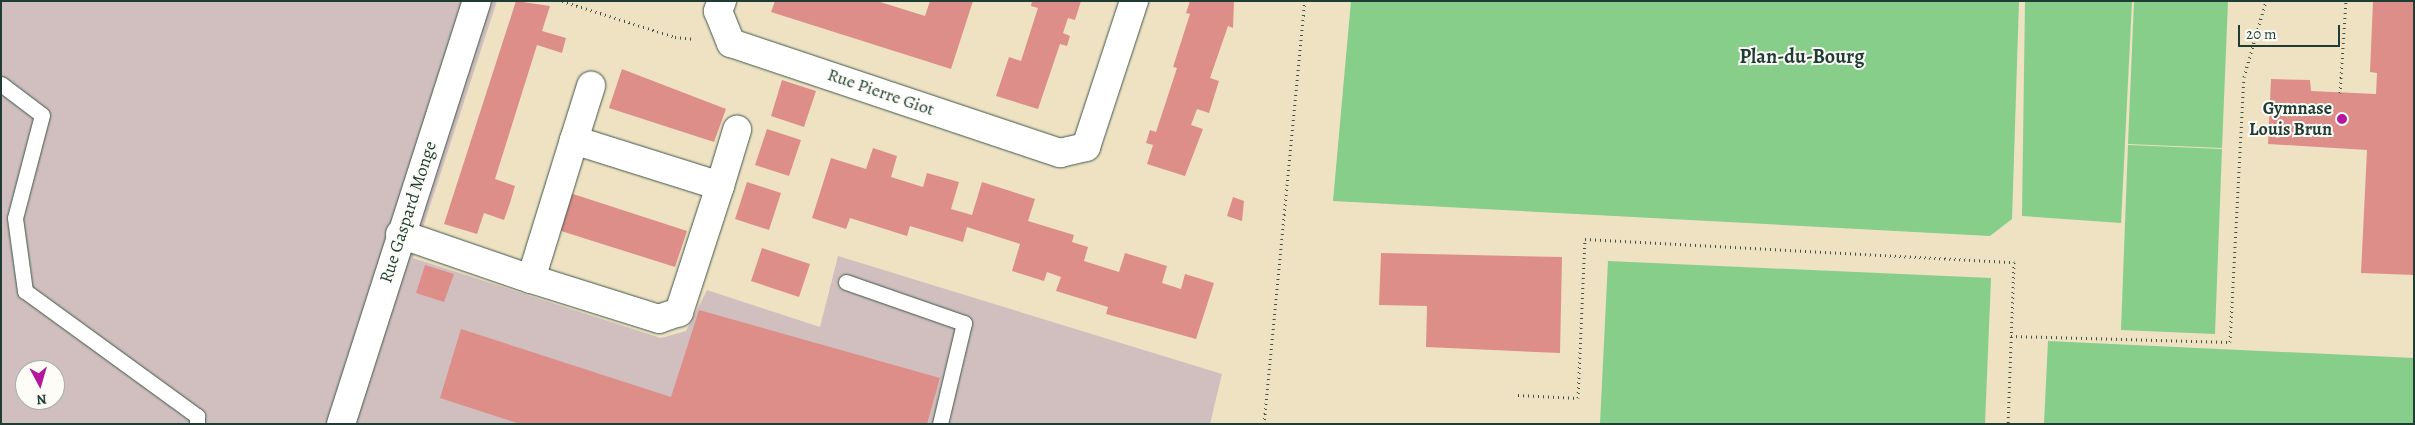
<!DOCTYPE html>
<html>
<head>
<meta charset="utf-8">
<style>
	body { margin:0 }
	#map { position:relative; width:2415px; height:425px; overflow:hidden; background:#eee2c3; font-family:Alegreya,serif }
	div>[style] { position:absolute }
	.industrial>* { inset:0; background:#d1bfbf }
	.green>* { inset:0; background:#86ce8a }
	.building>* { inset:0; background:#de8e89 }
	.path>* { height:3px; margin-top:-1.5px; transform-origin:0; background:repeating-linear-gradient(90deg,#3e5649 0 1px,transparent 0 5px) }
	.roads { filter:drop-shadow(0 0 1px #3e5649) drop-shadow(0 0 1px #3e5649) }
	.lane>* { height:15px; margin:-7.5px; padding:0 7.5px; transform-origin:7.5px; border-radius:7.5px; background:#fff }
	.street>* { height:28px; margin:-14px; padding:0 14px; transform-origin:14px; border-radius:14px; background:#fff }
	.secondary>* { height:28px; margin:-14px; padding:0 14px; transform-origin:14px; border-radius:14px; background:#fff }
	.dots>* { width:14px; height:14px; translate:-50% -50%; box-sizing:border-box; border:2px solid #fdfcf7; border-radius:50% }
	span { translate:-50% -50%; white-space:nowrap; text-align:center; line-height:1.15; -webkit-text-stroke:4px #fdfcf7; paint-order:stroke }
	.street-label { font-size:18px; color:#1f3d34 }
	.poi-label { font-size:18px; color:#1f3d34; font-weight:700 }
	.right { translate:-100% -50%; text-align:right }
	.quarter-label { font-size:20px; color:#1f3d34; font-weight:700 }
	.frame { position:absolute; inset:0; border:2px solid #1f3d34; pointer-events:none }
	.north { position:absolute; left:15px; top:360px; width:50px; height:50px; box-sizing:border-box; background:#fdfcf7; border:1px solid #a4b0a9; border-radius:50%; rotate:174deg; font-size:14px; font-weight:700; line-height:20px; text-align:center; color:#1f3d34 }
	.north::after { content:''; display:block; margin:auto; width:18px; height:22px; background:#b5179e; clip-path:polygon(50% 0,100% 100%,50% 72%,0 100%) }
	.scale { position:absolute; left:2238px; top:25px; width:102px; height:22px; box-sizing:border-box; border:2px solid #1f3d34; border-top:0; padding-left:6px; font-size:15px; line-height:18px; white-space:nowrap; color:#1f3d34; -webkit-text-stroke:4px #fdfcf7; paint-order:stroke }
</style>
</head>
<body>
<div id="map">
	<div class="industrial">
		<div style="clip-path:polygon(evenodd,1px 1px,497px 1px,413px 258px,661px 338px,686px 331px,707px 290px,820px 327px,838px 256px,1222px 374px,1210px 424px,1px 424px,1px 1px,25px 370px,55px 370px,55px 400px,25px 400px,25px 370px)"></div>
	</div>
	<div class="green">
		<div style="clip-path:polygon(1351px 1px,2019px 1px,2012px 219px,1990px 236px,1333px 201px)"></div>
		<div style="clip-path:polygon(2025px 1px,2132px 1px,2121px 223px,2022px 216px)"></div>
		<div style="clip-path:polygon(2134px 1px,2228px 1px,2222px 148px,2128px 144px)"></div>
		<div style="clip-path:polygon(2128px 145px,2222px 149px,2215px 334px,2121px 330px)"></div>
		<div style="clip-path:polygon(1608px 261px,1991px 278px,1985px 424px,1600px 424px)"></div>
		<div style="clip-path:polygon(2048px 341px,2414px 358px,2414px 424px,2044px 424px)"></div>
	</div>
	<div class="building">
		<div style="clip-path:polygon(516px 1px,550px 6px,542px 31px,566px 38px,562px 53px,537px 45px,495px 179px,515px 186px,510px 203px,504px 220px,484px 213px,477px 234px,444px 224px)"></div>
		<div style="clip-path:polygon(775px 1px,877px 1px,925px 16px,930px 1px,973px 1px,951px 69px,771px 12px)"></div>
		<div style="clip-path:polygon(1032px 1px,1081px 1px,1075px 20px,1068px 18px,1063px 33px,1070px 36px,1067px 46px,1060px 44px,1038px 109px,996px 96px,1009px 57px,1021px 61px,1038px 8px,1031px 6px)"></div>
		<div style="clip-path:polygon(1190px 1px,1234px 1px,1233px 28px,1228px 26px,1210px 78px,1219px 81px,1209px 113px,1197px 109px,1191px 125px,1203px 129px,1185px 176px,1147px 164px,1153px 145px,1146px 143px,1150px 130px,1156px 132px,1177px 68px,1173px 67px,1190px 14px,1186px 13px)"></div>
		<div style="clip-path:polygon(2373px 1px,2414px 1px,2414px 275px,2361px 273px,2367px 150px,2268px 144px,2271px 79px,2310px 80px,2311px 91px,2376px 94px,2377px 73px,2370px 72px)"></div>
		<div style="clip-path:polygon(622px 69px,726px 109px,714px 142px,609px 108px)"></div>
		<div style="clip-path:polygon(782px 80px,816px 91px,804px 127px,771px 116px)"></div>
		<div style="clip-path:polygon(767px 129px,801px 140px,789px 176px,755px 165px)"></div>
		<div style="clip-path:polygon(873px 148px,897px 156px,891px 177px,923px 187px,927px 173px,959px 182px,951px 209px,972px 215px,982px 182px,1035px 199px,1028px 221px,1074px 235px,1072px 242px,1088px 247px,1084px 261px,1119px 272px,1125px 253px,1167px 266px,1162px 283px,1181px 289px,1185px 274px,1214px 283px,1196px 339px,1106px 314px,1108px 307px,1056px 291px,1061px 277px,1047px 272px,1044px 281px,1012px 271px,1020px 244px,967px 227px,963px 242px,910px 226px,907px 236px,850px 218px,846px 229px,812px 218px,831px 158px,866px 169px)"></div>
		<div style="clip-path:polygon(747px 182px,781px 193px,769px 230px,735px 219px)"></div>
		<div style="clip-path:polygon(570px 193px,687px 231px,675px 267px,558px 230px)"></div>
		<div style="clip-path:polygon(1233px 197px,1244px 201px,1242px 221px,1227px 216px)"></div>
		<div style="clip-path:polygon(762px 248px,810px 264px,799px 297px,751px 281px)"></div>
		<div style="clip-path:polygon(1381px 253px,1562px 257px,1560px 353px,1426px 347px,1427px 306px,1379px 305px)"></div>
		<div style="clip-path:polygon(425px 265px,454px 274px,444px 302px,416px 293px)"></div>
		<div style="clip-path:polygon(699px 310px,940px 378px,927px 424px,520px 424px,440px 398px,461px 329px,671px 397px)"></div>
	</div>
	<div class="path">
		<div style="left:562px;top:1px;width:119px;rotate:17.7deg"></div>
		<div style="left:675px;top:37px;width:20px;rotate:6deg"></div>
		<div style="left:2340px;top:93px;width:92px;rotate:-86.3deg"></div>
		<div style="left:2011px;top:336px;width:219px;rotate:1.6deg"></div>
		<div style="left:2230px;top:342px;width:265px;rotate:-87deg"></div>
		<div style="left:2244px;top:77px;width:79px;rotate:-73.9deg"></div>
		<div style="left:1518px;top:395px;width:60px;rotate:2.9deg"></div>
		<div style="left:1578px;top:398px;width:159px;rotate:-87.5deg"></div>
		<div style="left:1585px;top:239px;width:430px;rotate:3.1deg"></div>
		<div style="left:2014px;top:262px;width:162px;rotate:92.1deg"></div>
		<div style="left:1264px;top:424px;width:425px;rotate:-84.5deg"></div>
	</div>
	<div class="roads">
		<div class="lane">
			<div style="left:1px;top:84px;width:51px;rotate:37.1deg"></div>
			<div style="left:42px;top:115px;width:106px;rotate:104.7deg"></div>
			<div style="left:15px;top:218px;width:74px;rotate:82.2deg"></div>
			<div style="left:25px;top:291px;width:213px;rotate:36deg"></div>
			<div style="left:197px;top:416px;width:8px;rotate:90deg"></div>
			<div style="left:846px;top:282px;width:125px;rotate:19.2deg"></div>
			<div style="left:964px;top:323px;width:104px;rotate:103.4deg"></div>
		</div>
		<div class="street">
			<div style="left:722px;top:1px;width:11px;rotate:112deg"></div>
			<div style="left:718px;top:11px;width:35px;rotate:68deg"></div>
			<div style="left:731px;top:43px;width:347px;rotate:18.5deg"></div>
			<div style="left:1060px;top:153px;width:27px;rotate:-13deg"></div>
			<div style="left:1086px;top:147px;width:154px;rotate:-71.8deg"></div>
			<div style="left:574px;top:140px;width:57px;rotate:-72.5deg"></div>
			<div style="left:720px;top:186px;width:59px;rotate:-73.1deg"></div>
			<div style="left:400px;top:234px;width:139px;rotate:19deg"></div>
			<div style="left:531px;top:279px;width:145px;rotate:-72.8deg"></div>
			<div style="left:574px;top:140px;width:153px;rotate:17.5deg"></div>
			<div style="left:720px;top:186px;width:133px;rotate:108deg"></div>
			<div style="left:679px;top:312px;width:21px;rotate:161deg"></div>
			<div style="left:659px;top:319px;width:134px;rotate:-162.6deg"></div>
		</div>
		<div class="secondary">
			<div style="left:341px;top:424px;width:444px;rotate:-72.2deg"></div>
		</div>
	</div>
	<div class="dots">
		<div style="left:2342px;top:119px;background:#b5179e"></div>
	</div>
	<div class="street-label">
		<span style="left:881px;top:92px;rotate:19deg">Rue Pierre Giot</span>
		<span style="left:408px;top:212px;rotate:-72deg">Rue Gaspard Monge</span>
	</div>
	<div class="poi-label">
		<span class="right" style="left:2332px;top:119px">Gymnase<br>Louis Brun</span>
	</div>
	<div class="quarter-label">
		<span style="left:1802px;top:56px">Plan-du-Bourg</span>
	</div>
	<div class="frame"></div>
	<div class="north">N</div>
	<div class="scale">20 m</div>
</div>
</body>
</html>
